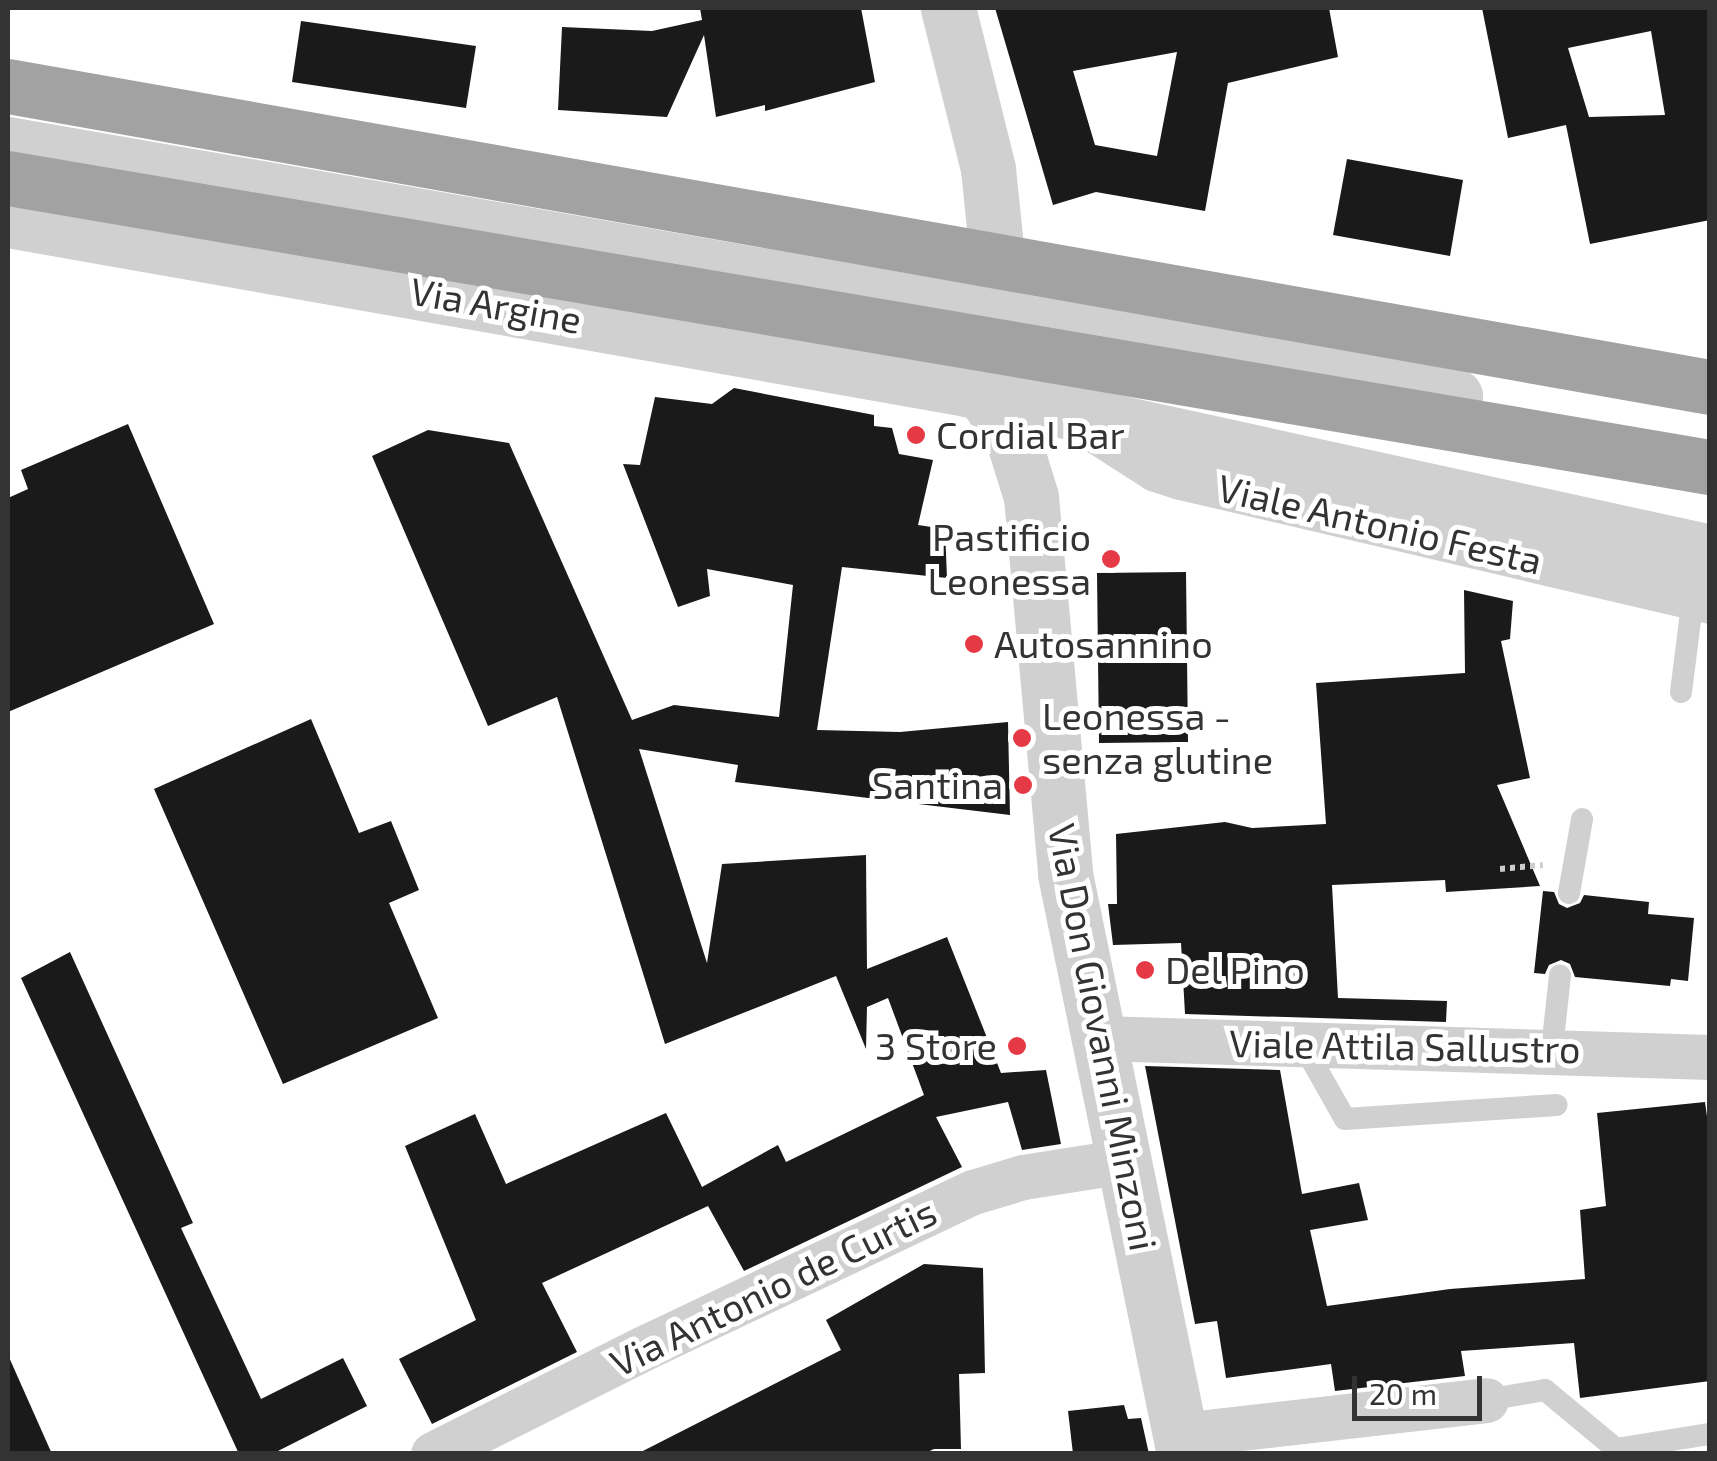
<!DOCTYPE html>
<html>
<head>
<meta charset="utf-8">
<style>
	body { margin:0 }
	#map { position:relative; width:1717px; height:1461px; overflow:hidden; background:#fff; font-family:"Exo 2",sans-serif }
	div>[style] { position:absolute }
	.building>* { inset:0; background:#1a1a1a }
	.path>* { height:6px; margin-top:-3px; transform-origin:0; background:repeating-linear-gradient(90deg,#cdcdcd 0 5px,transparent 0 10px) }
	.service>* { height:22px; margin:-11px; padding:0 11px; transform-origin:11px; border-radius:11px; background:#d0d0d0 }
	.minor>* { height:45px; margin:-22.5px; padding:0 22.5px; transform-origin:22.5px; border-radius:22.5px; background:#d0d0d0 }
	.tertiary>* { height:55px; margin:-27.5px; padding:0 27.5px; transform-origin:27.5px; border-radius:27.5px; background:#d0d0d0 }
	.trunk>* { height:55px; margin:-27.5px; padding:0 27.5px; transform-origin:27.5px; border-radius:27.5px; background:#a2a2a2 }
	.trunk-bridge>* { height:55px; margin:-27.5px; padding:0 27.5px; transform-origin:27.5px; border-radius:27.5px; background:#a2a2a2 }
	.dots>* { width:28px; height:28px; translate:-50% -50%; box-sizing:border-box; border:5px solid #fff; border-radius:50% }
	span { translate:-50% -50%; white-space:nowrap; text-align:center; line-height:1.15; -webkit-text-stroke:10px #fff; paint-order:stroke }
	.street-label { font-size:38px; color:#333 }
	.poi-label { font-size:38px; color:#333 }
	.left { translate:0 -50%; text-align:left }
	.right { translate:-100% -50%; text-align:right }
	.frame { position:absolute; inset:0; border:10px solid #333; pointer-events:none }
	.scale { position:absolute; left:1352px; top:1376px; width:130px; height:45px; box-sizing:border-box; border:5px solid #333; border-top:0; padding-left:12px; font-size:30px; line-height:35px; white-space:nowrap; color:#333; -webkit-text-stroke:8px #fff; paint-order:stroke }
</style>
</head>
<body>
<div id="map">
	<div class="building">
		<div style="clip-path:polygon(700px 8px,861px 8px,875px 82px,765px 111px,765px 105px,716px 117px,704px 35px,667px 117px,558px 110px,562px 27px,652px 31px,702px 20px)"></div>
		<div style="clip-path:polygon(evenodd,995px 8px,1329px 8px,1338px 57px,1228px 83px,1205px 211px,1096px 192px,1053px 205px,995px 8px,1177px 52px,1157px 156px,1095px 145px,1073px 71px,1177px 52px)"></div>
		<div style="clip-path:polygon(evenodd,1482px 8px,1710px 8px,1710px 220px,1590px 244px,1566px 125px,1508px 138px,1482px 8px,1651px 31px,1665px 115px,1589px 117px,1568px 48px,1651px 31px)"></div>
		<div style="clip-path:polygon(301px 21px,476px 46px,466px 108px,292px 82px)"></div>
		<div style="clip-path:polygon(1347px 159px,1463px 180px,1450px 256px,1333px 235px)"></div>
		<div style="clip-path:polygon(734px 388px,874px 415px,874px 426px,892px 428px,899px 454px,933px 460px,918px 525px,945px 529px,947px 578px,842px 567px,817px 730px,900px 732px,1008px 722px,1010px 815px,735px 782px,738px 765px,639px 749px,707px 963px,722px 864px,866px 855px,867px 969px,947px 937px,1001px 1073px,1046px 1070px,1061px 1144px,1022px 1150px,1008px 1102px,936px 1117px,962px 1167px,744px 1271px,708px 1206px,542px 1283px,577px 1352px,432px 1424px,399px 1359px,476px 1320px,405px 1146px,475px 1114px,506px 1184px,666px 1113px,702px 1187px,778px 1145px,786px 1162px,924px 1095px,888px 998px,867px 1007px,866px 1049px,836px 976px,665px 1044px,557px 697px,488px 726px,372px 456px,428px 430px,509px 443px,632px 720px,674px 705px,779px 717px,793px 585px,707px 569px,710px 596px,678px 607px,623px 464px,640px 465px,655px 397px,712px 404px)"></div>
		<div style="clip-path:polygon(128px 424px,214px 624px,8px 712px,8px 498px,28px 489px,21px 470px)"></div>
		<div style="clip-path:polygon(1186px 572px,1188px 742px,1099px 743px,1097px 573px)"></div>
		<div style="clip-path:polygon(1464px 590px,1513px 601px,1510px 639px,1501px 641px,1530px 778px,1497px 785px,1540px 886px,1446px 892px,1445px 880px,1332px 885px,1338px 998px,1447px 1001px,1446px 1022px,1185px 1014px,1181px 943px,1113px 945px,1108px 904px,1117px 904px,1116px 834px,1225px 822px,1252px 828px,1326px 824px,1316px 683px,1465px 673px)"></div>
		<div style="clip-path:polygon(311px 719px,359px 833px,391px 821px,419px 890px,389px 903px,438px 1018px,283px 1084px,154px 789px)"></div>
		<div style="clip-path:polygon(1543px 891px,1554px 892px,1559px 904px,1567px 908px,1580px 903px,1584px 895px,1649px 902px,1648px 914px,1694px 918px,1688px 981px,1671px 979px,1670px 986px,1575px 977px,1570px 964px,1561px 960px,1549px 965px,1545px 974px,1534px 973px)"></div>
		<div style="clip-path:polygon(70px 952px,193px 1223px,181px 1228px,261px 1399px,343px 1358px,367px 1406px,272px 1454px,239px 1454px,21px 978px)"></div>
		<div style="clip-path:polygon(1145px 1066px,1280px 1070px,1302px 1194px,1359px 1183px,1368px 1220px,1310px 1230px,1327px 1306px,1450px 1289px,1585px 1279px,1580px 1210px,1606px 1206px,1597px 1113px,1705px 1102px,1710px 1138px,1710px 1381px,1580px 1398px,1574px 1343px,1461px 1351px,1465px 1376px,1335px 1391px,1331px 1364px,1226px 1378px,1217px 1321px,1195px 1324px)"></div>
		<div style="clip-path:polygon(924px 1264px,983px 1268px,985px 1373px,959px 1374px,961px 1449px,934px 1449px,923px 1454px,637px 1454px,841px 1350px,826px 1320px)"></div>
		<div style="clip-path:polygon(8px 1355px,52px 1454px,8px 1454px)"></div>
		<div style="clip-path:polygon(1124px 1405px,1128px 1419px,1141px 1418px,1149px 1454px,1073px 1454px,1068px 1411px)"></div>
	</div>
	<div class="path">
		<div style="left:1500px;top:869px;width:43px;rotate:-5.3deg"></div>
	</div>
	<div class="service">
		<div style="left:1681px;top:692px;width:96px;rotate:-82.8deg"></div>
		<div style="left:1569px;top:893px;width:75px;rotate:-80deg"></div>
		<div style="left:1302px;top:1043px;width:87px;rotate:60.5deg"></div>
		<div style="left:1345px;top:1119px;width:212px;rotate:-3.8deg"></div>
		<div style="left:1552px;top:1049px;width:74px;rotate:-83.8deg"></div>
		<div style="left:1486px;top:1400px;width:60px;rotate:-9.6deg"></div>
		<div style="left:1545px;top:1390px;width:92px;rotate:39.7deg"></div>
		<div style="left:1616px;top:1449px;width:95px;rotate:-9.1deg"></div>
	</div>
	<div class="minor">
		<div style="left:1081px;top:421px;width:89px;rotate:32.6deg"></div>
		<div style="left:1156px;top:469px;width:26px;rotate:18deg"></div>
		<div style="left:1181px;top:477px;width:543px;rotate:13.19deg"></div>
		<div style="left:1101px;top:1038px;width:609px;rotate:1.79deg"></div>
		<div style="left:1180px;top:1435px;width:308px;rotate:-6.5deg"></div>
		<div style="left:433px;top:1454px;width:238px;rotate:-26.7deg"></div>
		<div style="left:646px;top:1347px;width:362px;rotate:-25.4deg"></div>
		<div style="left:973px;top:1192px;width:52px;rotate:-16.7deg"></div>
		<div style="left:1023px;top:1177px;width:103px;rotate:-8.9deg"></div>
	</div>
	<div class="tertiary">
		<div style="left:948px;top:8px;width:166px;rotate:76deg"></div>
		<div style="left:988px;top:169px;width:107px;rotate:84.1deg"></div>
		<div style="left:999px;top:275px;width:34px;rotate:67deg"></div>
		<div style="left:8px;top:144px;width:1469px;rotate:9.88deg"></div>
		<div style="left:8px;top:220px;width:963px;rotate:9.99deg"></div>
		<div style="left:956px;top:387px;width:772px;rotate:12.34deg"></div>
		<div style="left:984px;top:394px;width:57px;rotate:58deg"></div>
		<div style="left:1014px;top:442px;width:58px;rotate:72.8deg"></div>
		<div style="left:1031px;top:497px;width:379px;rotate:84.8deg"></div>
		<div style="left:1065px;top:874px;width:592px;rotate:78.41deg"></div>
	</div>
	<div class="trunk">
		<div style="left:8px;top:178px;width:1726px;rotate:9.64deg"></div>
	</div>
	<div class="trunk-bridge">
		<div style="left:8px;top:86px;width:1728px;rotate:10.03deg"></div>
	</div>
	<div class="dots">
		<div style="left:916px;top:435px;background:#e63946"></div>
		<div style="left:1111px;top:559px;background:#e63946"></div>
		<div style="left:974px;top:644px;background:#e63946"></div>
		<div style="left:1022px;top:738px;background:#e63946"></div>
		<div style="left:1023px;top:785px;background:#e63946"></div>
		<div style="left:1145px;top:970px;background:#e63946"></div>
		<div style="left:1017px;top:1046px;background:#e63946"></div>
	</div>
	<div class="street-label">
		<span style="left:496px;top:305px;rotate:10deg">Via Argine</span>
		<span style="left:1380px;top:524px;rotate:13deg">Viale Antonio Festa</span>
		<span style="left:1103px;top:1037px;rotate:79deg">Via Don Giovanni Minzoni</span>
		<span style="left:1405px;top:1046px;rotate:1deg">Viale Attila Sallustro</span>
		<span style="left:773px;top:1287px;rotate:-26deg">Via Antonio de Curtis</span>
	</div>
	<div class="poi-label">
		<span class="left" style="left:936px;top:435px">Cordial Bar</span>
		<span class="right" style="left:1091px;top:559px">Pastificio<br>Leonessa</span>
		<span class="left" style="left:994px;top:644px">Autosannino</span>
		<span class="left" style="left:1042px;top:738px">Leonessa -<br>senza glutine</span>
		<span class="right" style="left:1003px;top:785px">Santina</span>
		<span class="left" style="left:1165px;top:970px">Del Pino</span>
		<span class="right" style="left:997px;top:1046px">3 Store</span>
	</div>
	<div class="frame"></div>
	<div class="scale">20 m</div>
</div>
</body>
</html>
